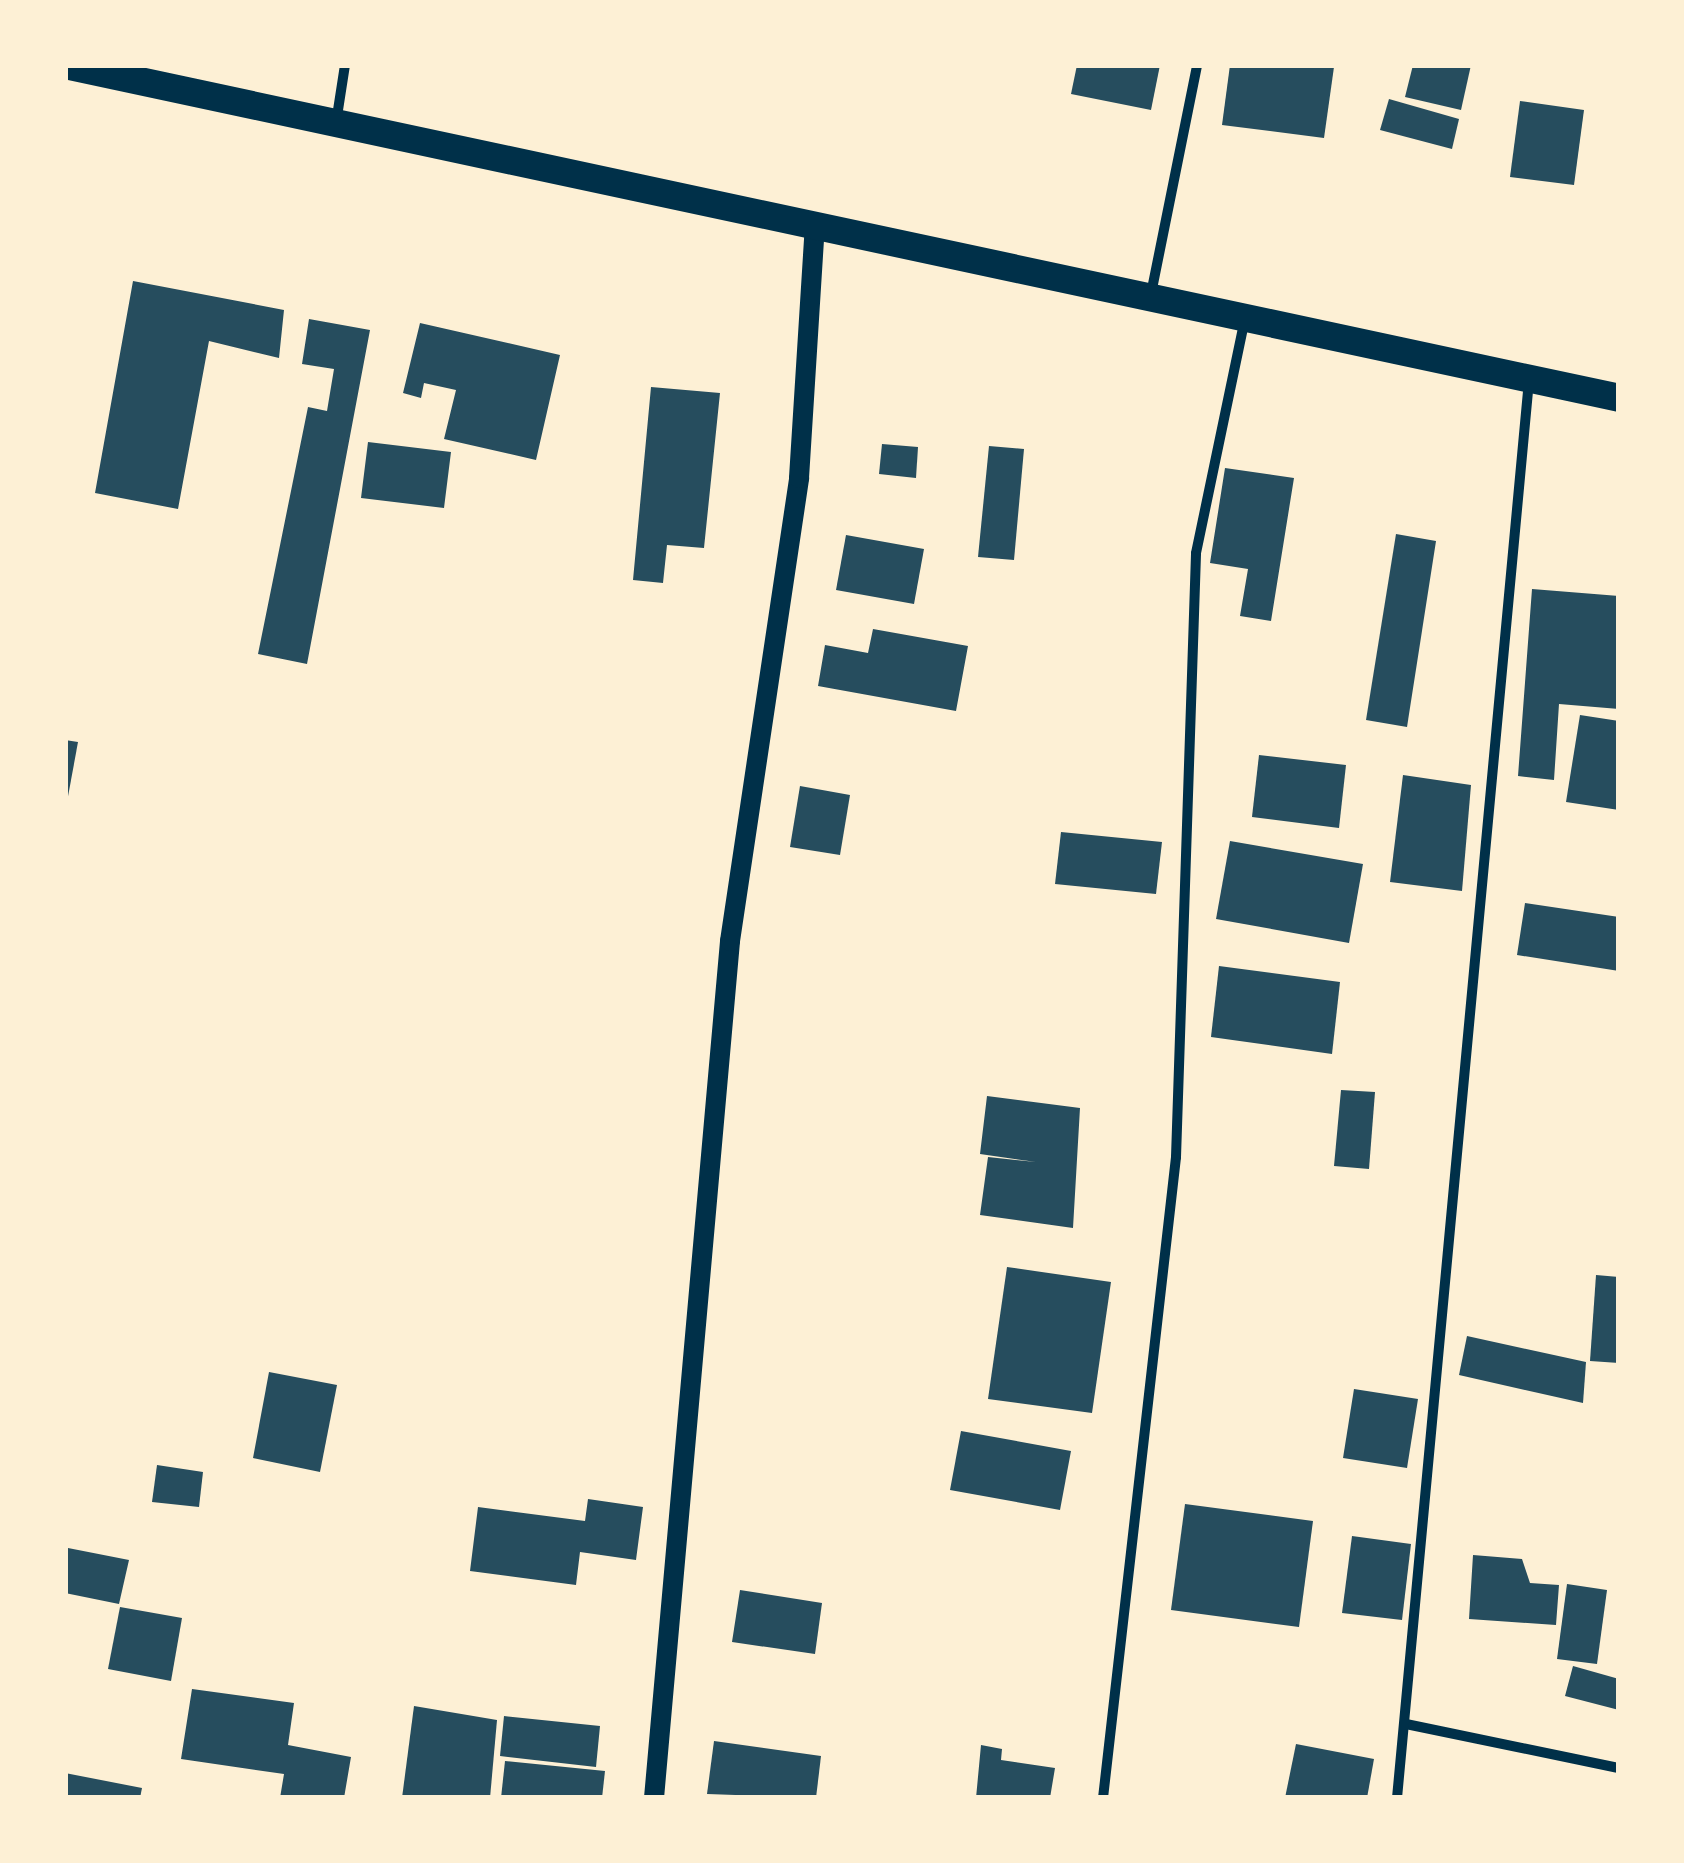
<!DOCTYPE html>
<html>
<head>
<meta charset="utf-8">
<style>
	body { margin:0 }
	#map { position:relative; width:1684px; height:1863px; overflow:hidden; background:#fdf0d5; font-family:"DejaVu Sans",sans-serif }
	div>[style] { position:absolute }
	.building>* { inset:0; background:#264d5e }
	.minor>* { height:10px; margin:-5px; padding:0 5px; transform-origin:5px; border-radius:5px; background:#003049 }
	.secondary>* { height:20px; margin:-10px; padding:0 10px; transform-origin:10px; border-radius:10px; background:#003049 }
	.trunk>* { height:28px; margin:-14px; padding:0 14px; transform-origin:14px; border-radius:14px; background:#003049 }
	span { translate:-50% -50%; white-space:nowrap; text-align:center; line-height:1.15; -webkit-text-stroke:8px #fdf0d5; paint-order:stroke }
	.frame { position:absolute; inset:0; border:68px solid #fdf0d5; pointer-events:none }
</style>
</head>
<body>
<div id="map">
	<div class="building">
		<div style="clip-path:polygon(1077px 65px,1160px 65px,1151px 110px,1071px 94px)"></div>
		<div style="clip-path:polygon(1230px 65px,1334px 67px,1324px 138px,1222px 125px)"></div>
		<div style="clip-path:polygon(1413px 65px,1471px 65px,1461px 110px,1405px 97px)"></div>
		<div style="clip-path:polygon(1389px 99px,1459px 119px,1452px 149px,1380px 130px)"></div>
		<div style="clip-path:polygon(1520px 101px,1584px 110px,1574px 185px,1510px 177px)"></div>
		<div style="clip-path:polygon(133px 281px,284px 310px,279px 358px,209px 341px,178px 509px,95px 493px)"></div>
		<div style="clip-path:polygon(309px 319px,370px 330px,307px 664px,258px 654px,308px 407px,327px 411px,334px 369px,302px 364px)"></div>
		<div style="clip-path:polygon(420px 323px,560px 355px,536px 460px,444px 439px,456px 390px,424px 383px,421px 398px,403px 393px)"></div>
		<div style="clip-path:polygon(651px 387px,720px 393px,704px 548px,667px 545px,663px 583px,633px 580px)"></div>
		<div style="clip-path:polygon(368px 442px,451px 452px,444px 508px,361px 498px)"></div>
		<div style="clip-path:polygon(882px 444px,918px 447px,916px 478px,879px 474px)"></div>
		<div style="clip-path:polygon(989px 446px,1024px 449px,1014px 560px,978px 557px)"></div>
		<div style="clip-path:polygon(1225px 468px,1294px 478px,1271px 621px,1240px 616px,1248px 569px,1210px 563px)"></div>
		<div style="clip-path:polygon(1396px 534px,1436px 541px,1407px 727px,1366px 720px)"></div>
		<div style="clip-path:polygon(846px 535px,924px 549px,914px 604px,836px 590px)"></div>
		<div style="clip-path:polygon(1532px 589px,1619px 596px,1619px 709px,1559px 704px,1554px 780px,1518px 776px)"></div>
		<div style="clip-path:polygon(873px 629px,968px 646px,956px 711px,818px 686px,825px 645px,868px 653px)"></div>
		<div style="clip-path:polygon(1580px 715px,1619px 721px,1619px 810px,1566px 802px)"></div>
		<div style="clip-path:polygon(65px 740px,78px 742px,67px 802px,65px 802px)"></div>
		<div style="clip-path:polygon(1259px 755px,1346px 765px,1339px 828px,1252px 817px)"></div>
		<div style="clip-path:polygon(1403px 775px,1471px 785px,1462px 891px,1390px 882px)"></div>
		<div style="clip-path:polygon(800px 786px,850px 795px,840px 855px,790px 847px)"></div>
		<div style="clip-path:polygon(1061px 832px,1162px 842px,1156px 894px,1055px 884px)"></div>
		<div style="clip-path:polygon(1230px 841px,1363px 864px,1349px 943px,1216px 919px)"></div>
		<div style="clip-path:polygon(1525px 903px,1619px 917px,1619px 971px,1517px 955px)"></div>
		<div style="clip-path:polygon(1219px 966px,1340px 982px,1332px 1054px,1211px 1037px)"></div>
		<div style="clip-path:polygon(1341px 1090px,1375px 1092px,1369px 1169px,1334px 1166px)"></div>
		<div style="clip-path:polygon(987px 1096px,1080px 1108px,1073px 1228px,980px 1215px,988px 1157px,1036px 1162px,980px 1154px)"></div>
		<div style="clip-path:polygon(1007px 1267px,1111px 1282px,1092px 1413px,988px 1399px)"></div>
		<div style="clip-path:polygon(1596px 1275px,1619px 1277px,1619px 1363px,1590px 1361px)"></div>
		<div style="clip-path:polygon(1467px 1336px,1586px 1362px,1583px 1403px,1459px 1375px)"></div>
		<div style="clip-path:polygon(269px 1372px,337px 1385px,320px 1472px,253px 1458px)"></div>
		<div style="clip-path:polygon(1354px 1389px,1418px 1399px,1407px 1468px,1343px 1458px)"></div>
		<div style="clip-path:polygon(961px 1431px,1071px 1451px,1060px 1510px,950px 1490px)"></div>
		<div style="clip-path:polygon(157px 1465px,203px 1472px,199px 1507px,152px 1502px)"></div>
		<div style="clip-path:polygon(588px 1499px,643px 1507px,636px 1560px,580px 1552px,576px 1585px,470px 1571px,478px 1507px,585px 1521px)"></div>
		<div style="clip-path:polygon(1185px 1504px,1313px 1521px,1299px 1627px,1171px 1610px)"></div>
		<div style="clip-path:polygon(1352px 1536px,1411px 1544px,1402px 1620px,1342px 1613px)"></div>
		<div style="clip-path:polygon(68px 1548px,129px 1560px,119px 1604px,65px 1593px)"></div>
		<div style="clip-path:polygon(1473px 1555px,1522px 1559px,1530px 1583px,1559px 1585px,1556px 1625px,1469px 1619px)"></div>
		<div style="clip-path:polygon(1567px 1584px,1607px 1590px,1597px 1664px,1557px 1659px)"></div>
		<div style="clip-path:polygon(740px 1590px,822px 1603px,815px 1654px,732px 1642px)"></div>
		<div style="clip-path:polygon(120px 1607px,182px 1618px,171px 1681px,108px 1669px)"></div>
		<div style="clip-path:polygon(1573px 1666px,1619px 1679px,1619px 1710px,1565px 1696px)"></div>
		<div style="clip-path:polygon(192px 1689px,294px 1703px,288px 1745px,351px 1757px,344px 1798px,280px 1798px,284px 1774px,181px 1759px)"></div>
		<div style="clip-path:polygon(414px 1706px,497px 1720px,490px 1798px,402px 1798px)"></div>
		<div style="clip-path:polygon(504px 1716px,600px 1726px,596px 1767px,500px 1756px)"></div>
		<div style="clip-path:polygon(714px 1741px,821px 1756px,816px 1798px,707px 1794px)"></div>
		<div style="clip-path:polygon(1296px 1744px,1374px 1759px,1367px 1798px,1285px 1798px)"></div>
		<div style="clip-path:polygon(981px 1745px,1002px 1749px,1001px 1760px,1055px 1768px,1050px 1798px,976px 1798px)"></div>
		<div style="clip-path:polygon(505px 1761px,605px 1771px,602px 1798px,501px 1798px)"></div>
		<div style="clip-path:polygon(65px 1773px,142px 1788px,140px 1798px,65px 1798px)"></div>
	</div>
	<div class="minor">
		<div style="left:336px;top:123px;width:59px;rotate:-81.2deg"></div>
		<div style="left:1151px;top:294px;width:234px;rotate:-78.6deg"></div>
		<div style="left:1406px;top:1724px;width:217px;rotate:11.7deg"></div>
		<div style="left:1103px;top:1798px;width:645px;rotate:-83.5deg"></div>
		<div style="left:1176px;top:1157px;width:604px;rotate:-88.1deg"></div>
		<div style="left:1196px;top:553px;width:239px;rotate:-78.2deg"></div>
		<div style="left:1397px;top:1798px;width:1424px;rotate:-84.68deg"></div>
	</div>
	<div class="secondary">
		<div style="left:654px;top:1798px;width:860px;rotate:-84.93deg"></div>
		<div style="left:730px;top:941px;width:468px;rotate:-81.5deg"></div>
		<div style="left:799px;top:478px;width:253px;rotate:-86.4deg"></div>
	</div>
	<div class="trunk">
		<div style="left:65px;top:65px;width:1589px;rotate:12.09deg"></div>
	</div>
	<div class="frame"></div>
</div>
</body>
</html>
